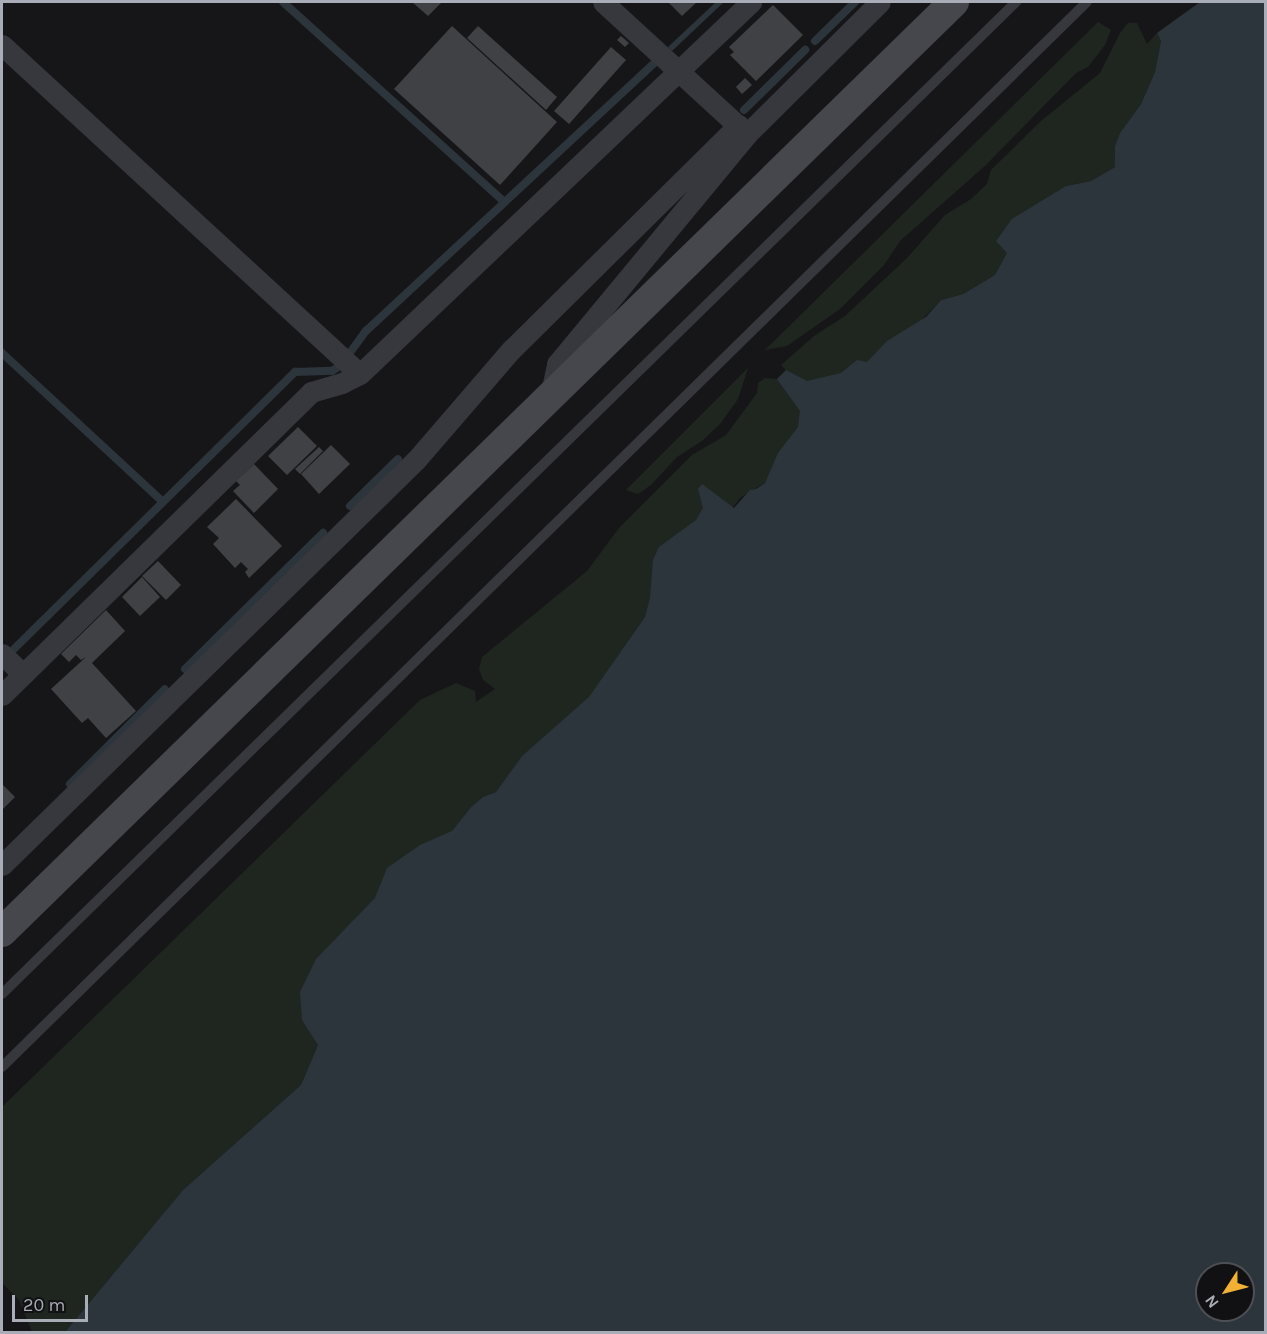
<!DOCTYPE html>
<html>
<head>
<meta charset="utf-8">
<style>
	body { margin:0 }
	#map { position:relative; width:1267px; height:1334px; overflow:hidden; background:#161618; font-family:Karla,sans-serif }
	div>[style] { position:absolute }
	.green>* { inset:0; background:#1e261f }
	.water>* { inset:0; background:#2c353c }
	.stream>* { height:8px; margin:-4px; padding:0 4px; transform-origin:4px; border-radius:4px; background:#2c353c }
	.building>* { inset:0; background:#404145 }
	.lane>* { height:10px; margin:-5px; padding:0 5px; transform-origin:5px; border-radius:5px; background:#37383d }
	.street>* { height:21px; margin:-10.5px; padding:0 10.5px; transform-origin:10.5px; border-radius:10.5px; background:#37383d }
	.secondary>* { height:30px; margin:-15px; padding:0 15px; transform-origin:15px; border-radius:15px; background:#45474d }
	span { translate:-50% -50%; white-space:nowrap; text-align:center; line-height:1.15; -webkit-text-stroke:4.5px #111113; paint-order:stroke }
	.frame { position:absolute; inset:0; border:3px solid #a8adb8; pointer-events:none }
	.north { position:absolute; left:1195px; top:1262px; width:60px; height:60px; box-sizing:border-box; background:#111113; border:2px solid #4d4f55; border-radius:50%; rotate:234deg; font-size:16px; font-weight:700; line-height:24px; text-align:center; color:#a8adb8 }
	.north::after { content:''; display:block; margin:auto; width:21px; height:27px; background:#f2b134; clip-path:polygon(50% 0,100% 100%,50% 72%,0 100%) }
	.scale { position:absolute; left:12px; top:1295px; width:76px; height:27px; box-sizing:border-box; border:3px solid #a8adb8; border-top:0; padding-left:8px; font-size:18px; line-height:21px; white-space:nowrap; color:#a8adb8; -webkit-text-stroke:4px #111113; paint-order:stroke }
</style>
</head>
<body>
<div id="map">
	<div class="green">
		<div style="clip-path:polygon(1098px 22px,1111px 30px,1105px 45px,1088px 67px,1076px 73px,986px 165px,900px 241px,884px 265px,840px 309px,787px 346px,765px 350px)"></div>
		<div style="clip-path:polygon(1128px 23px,1137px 23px,1147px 44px,1157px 33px,1161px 41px,1155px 72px,1141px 104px,1120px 133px,1115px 146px,1115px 167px,1091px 181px,1066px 186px,1007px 253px,995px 275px,963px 294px,941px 300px,765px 483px,741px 497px,645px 617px,589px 698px,522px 756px,496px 792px,483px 797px,471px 807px,452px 831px,318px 1045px,301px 1085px,183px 1190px,65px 1332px,32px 1332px,19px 1300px,2px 1283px,2px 1107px,420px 700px,456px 683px,475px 691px,476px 702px,495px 689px,483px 680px,479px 669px,482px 657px,587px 571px,619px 528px,692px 455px,726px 435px,757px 393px,758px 383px,765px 378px,777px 379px,786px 370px,781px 365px,814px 336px,845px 316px,907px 258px,945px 215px,971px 199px,987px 184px,991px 170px,1041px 121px,1100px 73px,1120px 33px)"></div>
		<div style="clip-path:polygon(748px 368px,738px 399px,721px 423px,702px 441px,677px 457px,651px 485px,638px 494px,626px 490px)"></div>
	</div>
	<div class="water">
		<div style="clip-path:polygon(716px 2px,724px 2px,672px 51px,668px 47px)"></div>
		<div style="clip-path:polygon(evenodd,1200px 2px,1266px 2px,1265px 1332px,65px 1332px,183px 1190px,301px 1085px,318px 1045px,302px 1020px,300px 992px,316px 959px,375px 898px,387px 868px,420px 845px,452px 831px,471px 807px,483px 797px,496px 792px,522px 756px,589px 697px,645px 617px,650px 598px,653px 560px,659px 547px,696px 520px,703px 508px,698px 489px,702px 484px,734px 508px,750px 490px,756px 489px,765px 483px,778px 453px,798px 427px,800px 411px,777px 379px,786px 370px,807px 381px,841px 373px,857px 360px,867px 362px,887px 341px,926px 317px,941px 300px,963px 294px,995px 275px,1007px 253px,996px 241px,1012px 219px,1066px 186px,1091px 181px,1115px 167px,1115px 146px,1120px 133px,1141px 104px,1155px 72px,1161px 41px,1157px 33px,1200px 2px,1207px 1274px,1243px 1274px,1243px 1310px,1207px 1310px,1207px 1274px)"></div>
	</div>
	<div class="stream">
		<div style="left:283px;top:2px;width:298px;rotate:42.1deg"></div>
		<div style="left:815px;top:41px;width:56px;rotate:-44.3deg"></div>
		<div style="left:744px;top:110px;width:86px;rotate:-44.5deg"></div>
		<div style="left:2px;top:353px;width:219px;rotate:42.8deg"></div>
		<div style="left:349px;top:354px;width:29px;rotate:-54deg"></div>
		<div style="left:366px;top:331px;width:403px;rotate:-42.9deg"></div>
		<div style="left:350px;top:506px;width:67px;rotate:-44.4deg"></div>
		<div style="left:14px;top:649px;width:395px;rotate:-44.6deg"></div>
		<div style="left:295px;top:372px;width:37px;rotate:-2deg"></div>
		<div style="left:332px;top:371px;width:9px;rotate:-32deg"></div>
		<div style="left:185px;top:669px;width:194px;rotate:-44.6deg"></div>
		<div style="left:70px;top:784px;width:134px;rotate:-45deg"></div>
	</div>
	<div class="building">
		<div style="clip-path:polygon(412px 2px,442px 2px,428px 16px)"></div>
		<div style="clip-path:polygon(668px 2px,697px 2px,682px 16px)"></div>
		<div style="clip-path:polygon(773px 5px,803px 35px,756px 81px,730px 55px,734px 52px,729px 47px)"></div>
		<div style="clip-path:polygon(452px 26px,557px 122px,500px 185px,394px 89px)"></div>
		<div style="clip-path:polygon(478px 26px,557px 97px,546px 110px,467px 38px)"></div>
		<div style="clip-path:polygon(621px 36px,629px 43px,625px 47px,617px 40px)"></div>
		<div style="clip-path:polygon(611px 47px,626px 60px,569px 124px,554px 111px)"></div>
		<div style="clip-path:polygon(745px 78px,752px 85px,742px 94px,736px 87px)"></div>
		<div style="clip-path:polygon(298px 427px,317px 446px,287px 475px,268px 456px)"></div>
		<div style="clip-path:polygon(331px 445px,350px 464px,319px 494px,301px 474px)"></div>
		<div style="clip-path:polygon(319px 447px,323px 451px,300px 474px,295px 469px)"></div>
		<div style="clip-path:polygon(254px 464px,278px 489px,254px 513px,233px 491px,240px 485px,236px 481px)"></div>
		<div style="clip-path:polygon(236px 499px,282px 546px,249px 578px,245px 572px,248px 569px,241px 562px,235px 568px,213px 544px,219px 538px,207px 527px)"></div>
		<div style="clip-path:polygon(158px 561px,181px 585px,166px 600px,142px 576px)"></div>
		<div style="clip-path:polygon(142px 577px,160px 597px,140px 616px,122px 597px)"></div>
		<div style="clip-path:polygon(106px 610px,125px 631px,92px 663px,136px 711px,106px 738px,88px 718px,82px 723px,51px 689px,86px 657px,81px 660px,76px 655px,69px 662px,61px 654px)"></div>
		<div style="clip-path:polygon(2px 784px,15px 797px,2px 810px)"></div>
	</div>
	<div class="lane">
		<div style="left:2px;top:994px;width:1419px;rotate:-44.37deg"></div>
		<div style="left:2px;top:1067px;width:1520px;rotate:-44.47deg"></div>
	</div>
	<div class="street">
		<div style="left:2px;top:45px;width:486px;rotate:42.6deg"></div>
		<div style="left:747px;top:134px;width:187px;rotate:-44.8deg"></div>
		<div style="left:551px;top:393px;width:30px;rotate:-78deg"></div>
		<div style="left:557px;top:364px;width:298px;rotate:-50.4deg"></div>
		<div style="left:747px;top:134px;width:195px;rotate:-137.5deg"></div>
		<div style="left:2px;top:654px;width:29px;rotate:44deg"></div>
		<div style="left:2px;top:695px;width:433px;rotate:-44.4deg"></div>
		<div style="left:311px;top:392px;width:32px;rotate:-16deg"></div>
		<div style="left:342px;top:383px;width:20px;rotate:-27deg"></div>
		<div style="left:360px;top:374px;width:540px;rotate:-43.57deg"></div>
		<div style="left:2px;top:865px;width:579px;rotate:-44.37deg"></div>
		<div style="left:416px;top:460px;width:145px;rotate:-49.2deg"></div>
		<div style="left:511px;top:350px;width:320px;rotate:-44.7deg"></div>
	</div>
	<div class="secondary">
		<div style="left:2px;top:932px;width:1331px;rotate:-44.33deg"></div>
	</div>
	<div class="frame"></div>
	<div class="north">N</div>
	<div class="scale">20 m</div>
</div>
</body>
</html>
